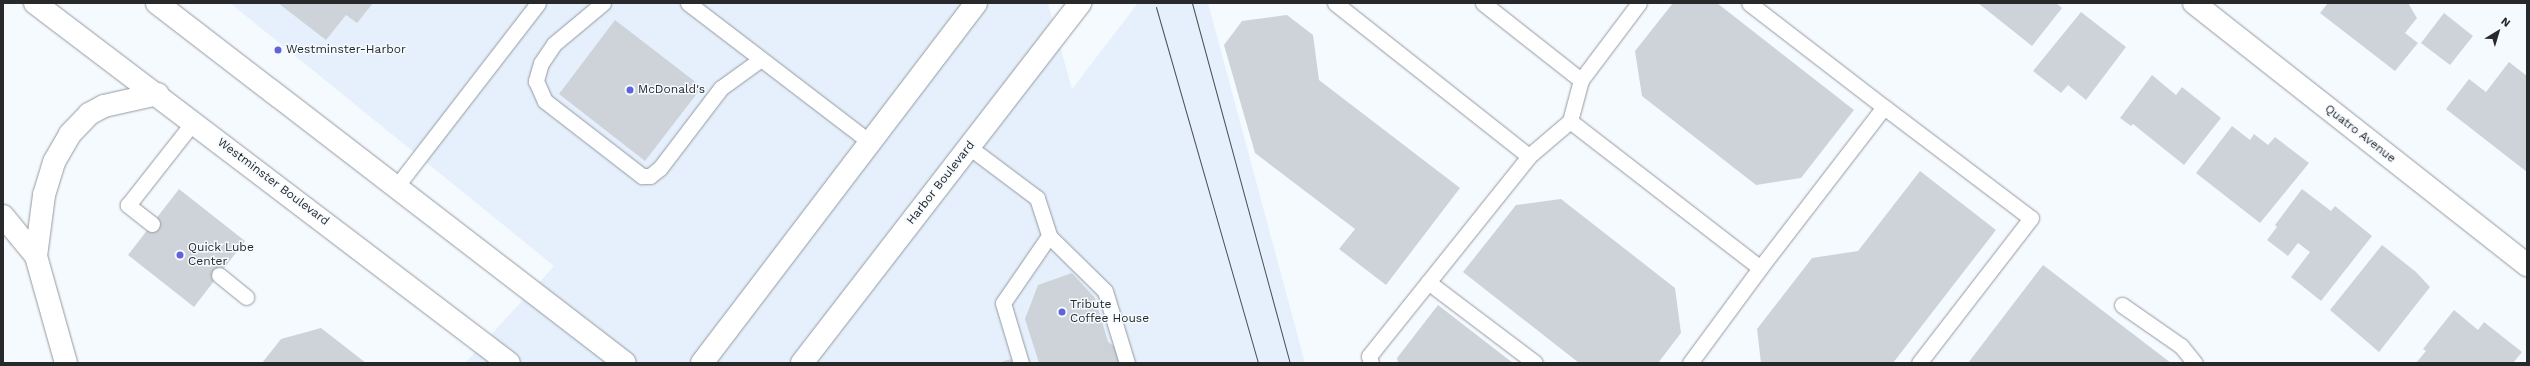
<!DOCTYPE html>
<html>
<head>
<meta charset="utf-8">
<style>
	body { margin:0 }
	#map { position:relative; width:2530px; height:366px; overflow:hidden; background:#f5faff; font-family:"Work Sans",sans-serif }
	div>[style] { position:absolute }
	.built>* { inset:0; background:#e5f0fc }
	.building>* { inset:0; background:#ced3da }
	.roads { filter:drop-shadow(0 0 1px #94999f) drop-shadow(0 0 1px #94999f) }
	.lane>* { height:15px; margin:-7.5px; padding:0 7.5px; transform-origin:7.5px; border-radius:7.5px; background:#fff }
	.street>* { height:22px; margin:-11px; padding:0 11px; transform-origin:11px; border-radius:11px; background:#fff }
	.primary>* { height:22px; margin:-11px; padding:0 11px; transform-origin:11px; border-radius:11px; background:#fff }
	.tram>* { height:1px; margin:-0.5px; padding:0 0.5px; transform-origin:0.5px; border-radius:0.5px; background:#4c4e51 }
	.dots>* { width:11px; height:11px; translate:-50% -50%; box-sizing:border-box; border:2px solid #f5faff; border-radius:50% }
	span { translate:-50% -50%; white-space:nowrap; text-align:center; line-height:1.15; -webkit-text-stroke:3px #f5faff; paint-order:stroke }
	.poi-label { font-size:12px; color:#27292b }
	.left { translate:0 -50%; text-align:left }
	.street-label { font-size:12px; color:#27292b }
	.frame { position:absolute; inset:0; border:4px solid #27292b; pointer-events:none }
	.north { position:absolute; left:2478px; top:12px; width:40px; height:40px; -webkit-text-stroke:3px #f5faff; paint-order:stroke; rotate:38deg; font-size:11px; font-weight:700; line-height:16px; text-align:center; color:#27292b }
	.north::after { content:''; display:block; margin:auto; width:14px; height:18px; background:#27292b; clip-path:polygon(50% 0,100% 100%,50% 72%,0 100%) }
</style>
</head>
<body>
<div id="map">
	<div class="built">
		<div style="clip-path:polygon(230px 3px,1048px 3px,1072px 89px,1138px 3px,1208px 3px,1305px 363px,465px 363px,554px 266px)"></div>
	</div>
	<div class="building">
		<div style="clip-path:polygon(278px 3px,373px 3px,357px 23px,346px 15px,326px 40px)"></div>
		<div style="clip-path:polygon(1673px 3px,1717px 3px,1854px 110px,1801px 178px,1756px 185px,1642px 96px,1635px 51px)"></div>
		<div style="clip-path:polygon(1978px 3px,2056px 3px,2062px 8px,2032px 46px)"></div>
		<div style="clip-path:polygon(2328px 3px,2408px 3px,2417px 18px,2405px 33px,2418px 43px,2395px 71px,2320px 13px)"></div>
		<div style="clip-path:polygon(2081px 12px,2126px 47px,2086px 100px,2068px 85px,2061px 93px,2033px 71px)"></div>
		<div style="clip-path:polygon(2444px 13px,2473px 36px,2450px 65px,2421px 43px)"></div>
		<div style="clip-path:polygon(1287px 15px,1313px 35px,1319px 80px,1460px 188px,1386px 285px,1339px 249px,1355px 229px,1255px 153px,1224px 45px,1242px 21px)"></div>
		<div style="clip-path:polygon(615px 20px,702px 87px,645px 161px,559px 94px)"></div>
		<div style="clip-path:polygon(2509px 62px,2527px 76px,2527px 172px,2446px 109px,2469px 79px,2486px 92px)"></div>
		<div style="clip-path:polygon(2152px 75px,2176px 95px,2182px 87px,2221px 118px,2184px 165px,2133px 124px,2131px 126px,2120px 118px)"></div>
		<div style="clip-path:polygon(2232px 126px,2250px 140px,2254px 134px,2268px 145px,2275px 137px,2309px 163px,2260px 223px,2196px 173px)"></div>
		<div style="clip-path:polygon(1920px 171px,1996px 230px,1893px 363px,1761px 363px,1757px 329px,1812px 258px,1858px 251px)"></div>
		<div style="clip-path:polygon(179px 189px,245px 241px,194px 307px,128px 255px)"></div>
		<div style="clip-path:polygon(2302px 189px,2331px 211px,2335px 206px,2372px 236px,2321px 301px,2291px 277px,2310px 252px,2298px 243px,2288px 256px,2267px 240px,2277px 227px,2275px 225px)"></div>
		<div style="clip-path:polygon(1561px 199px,1675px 288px,1681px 333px,1658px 363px,1579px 363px,1463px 272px,1516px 205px)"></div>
		<div style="clip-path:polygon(2382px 245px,2416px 272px,2430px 287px,2379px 352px,2330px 310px)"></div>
		<div style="clip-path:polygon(2043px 265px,2171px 363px,1968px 363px)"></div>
		<div style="clip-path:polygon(1072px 273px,1095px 298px,1108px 342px,1117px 348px,1122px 363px,1039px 363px,1025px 319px,1038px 285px)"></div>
		<div style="clip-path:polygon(1438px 305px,1513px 363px,1398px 363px,1397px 358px)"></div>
		<div style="clip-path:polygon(2454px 310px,2478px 330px,2484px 322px,2522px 352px,2513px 363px,2416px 363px,2426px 351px,2423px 349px)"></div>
		<div style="clip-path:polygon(321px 328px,366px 363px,262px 363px,281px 339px)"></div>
		<div style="clip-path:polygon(1011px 359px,1012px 363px,998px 363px)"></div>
	</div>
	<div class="roads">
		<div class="lane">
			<div style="left:603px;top:3px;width:64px;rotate:140.1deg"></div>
			<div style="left:554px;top:44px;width:23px;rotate:124deg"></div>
			<div style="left:541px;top:63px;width:19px;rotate:106deg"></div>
			<div style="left:536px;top:81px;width:22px;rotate:66deg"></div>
			<div style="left:545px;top:101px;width:123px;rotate:37.7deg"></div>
			<div style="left:642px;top:176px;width:8px"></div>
			<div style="left:650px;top:176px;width:13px;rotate:-39deg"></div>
			<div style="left:660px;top:168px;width:101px;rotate:-52.7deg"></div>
			<div style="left:721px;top:88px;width:49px;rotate:-35.9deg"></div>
			<div style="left:688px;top:3px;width:229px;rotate:37.4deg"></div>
			<div style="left:1335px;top:3px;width:247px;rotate:38.3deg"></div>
			<div style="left:1529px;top:156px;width:54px;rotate:-40.5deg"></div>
			<div style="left:1570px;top:121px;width:42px;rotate:-75deg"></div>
			<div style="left:1581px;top:80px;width:96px;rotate:-53deg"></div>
			<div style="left:1483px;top:3px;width:125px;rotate:38.2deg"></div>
			<div style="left:1884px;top:107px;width:184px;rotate:37.1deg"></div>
			<div style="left:2031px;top:218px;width:183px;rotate:127.7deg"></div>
			<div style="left:1570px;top:121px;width:240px;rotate:37.7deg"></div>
			<div style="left:1760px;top:268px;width:203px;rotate:-52.4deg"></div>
			<div style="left:1884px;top:107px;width:170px;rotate:-142.4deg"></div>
			<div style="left:969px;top:147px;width:85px;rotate:36.9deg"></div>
			<div style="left:1037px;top:198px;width:40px;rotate:72deg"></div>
			<div style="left:1049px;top:236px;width:81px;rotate:124.5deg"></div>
			<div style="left:1003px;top:303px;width:63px;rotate:73.3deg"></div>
			<div style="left:396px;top:187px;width:232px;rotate:-52.3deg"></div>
			<div style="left:152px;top:224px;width:31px;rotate:-142deg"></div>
			<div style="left:128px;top:205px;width:107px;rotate:-51.8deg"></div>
			<div style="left:1049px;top:236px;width:78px;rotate:44.5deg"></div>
			<div style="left:1105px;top:291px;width:75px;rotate:73deg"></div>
			<div style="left:219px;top:275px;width:35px;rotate:39deg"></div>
			<div style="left:1428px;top:282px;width:134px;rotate:37.1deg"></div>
			<div style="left:2122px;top:305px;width:72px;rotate:34.8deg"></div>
			<div style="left:2181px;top:346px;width:22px;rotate:51deg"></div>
			<div style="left:1371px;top:363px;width:7px;rotate:-106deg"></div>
			<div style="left:1369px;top:356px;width:256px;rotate:-51.3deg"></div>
			<div style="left:1690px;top:363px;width:118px;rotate:-53.6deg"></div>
		</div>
		<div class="street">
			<div style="left:2194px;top:3px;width:424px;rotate:38.2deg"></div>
			<div style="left:3px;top:216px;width:52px;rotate:50.5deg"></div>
			<div style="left:66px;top:363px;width:111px;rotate:-105.7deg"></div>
			<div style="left:36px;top:256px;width:62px;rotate:-82.5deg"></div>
			<div style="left:44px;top:195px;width:34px;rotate:-73deg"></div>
			<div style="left:54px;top:162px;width:32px;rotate:-60deg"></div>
			<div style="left:70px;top:134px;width:28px;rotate:-46deg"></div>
			<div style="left:89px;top:114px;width:17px;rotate:-28deg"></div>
			<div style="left:104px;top:106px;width:55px;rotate:-12.5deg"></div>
		</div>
		<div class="primary">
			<div style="left:35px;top:3px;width:595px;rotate:37.22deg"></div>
			<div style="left:157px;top:3px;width:590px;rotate:37.57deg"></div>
			<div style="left:702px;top:363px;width:452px;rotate:-52.7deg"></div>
			<div style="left:802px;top:363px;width:455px;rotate:-52.3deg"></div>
		</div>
	</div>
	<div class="tram">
		<div style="left:1192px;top:3px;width:373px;rotate:74.8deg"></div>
		<div style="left:1156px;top:7px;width:370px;rotate:74deg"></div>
	</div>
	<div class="dots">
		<div style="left:278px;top:50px;background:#6263db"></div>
		<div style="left:630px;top:90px;background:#6263db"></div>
		<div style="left:180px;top:255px;background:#6263db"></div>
		<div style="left:1062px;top:312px;background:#6263db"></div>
	</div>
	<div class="poi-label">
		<span class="left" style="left:286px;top:50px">Westminster-Harbor</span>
		<span class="left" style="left:638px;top:90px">McDonald's</span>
		<span class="left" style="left:188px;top:255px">Quick Lube<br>Center</span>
		<span class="left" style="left:1070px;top:312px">Tribute<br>Coffee House</span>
	</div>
	<div class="street-label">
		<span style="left:2360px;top:134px;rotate:38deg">Quatro Avenue</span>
		<span style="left:273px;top:182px;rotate:37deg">Westminster Boulevard</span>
		<span style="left:941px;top:183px;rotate:-52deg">Harbor Boulevard</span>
	</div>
	<div class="frame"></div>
	<div class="north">N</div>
</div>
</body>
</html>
